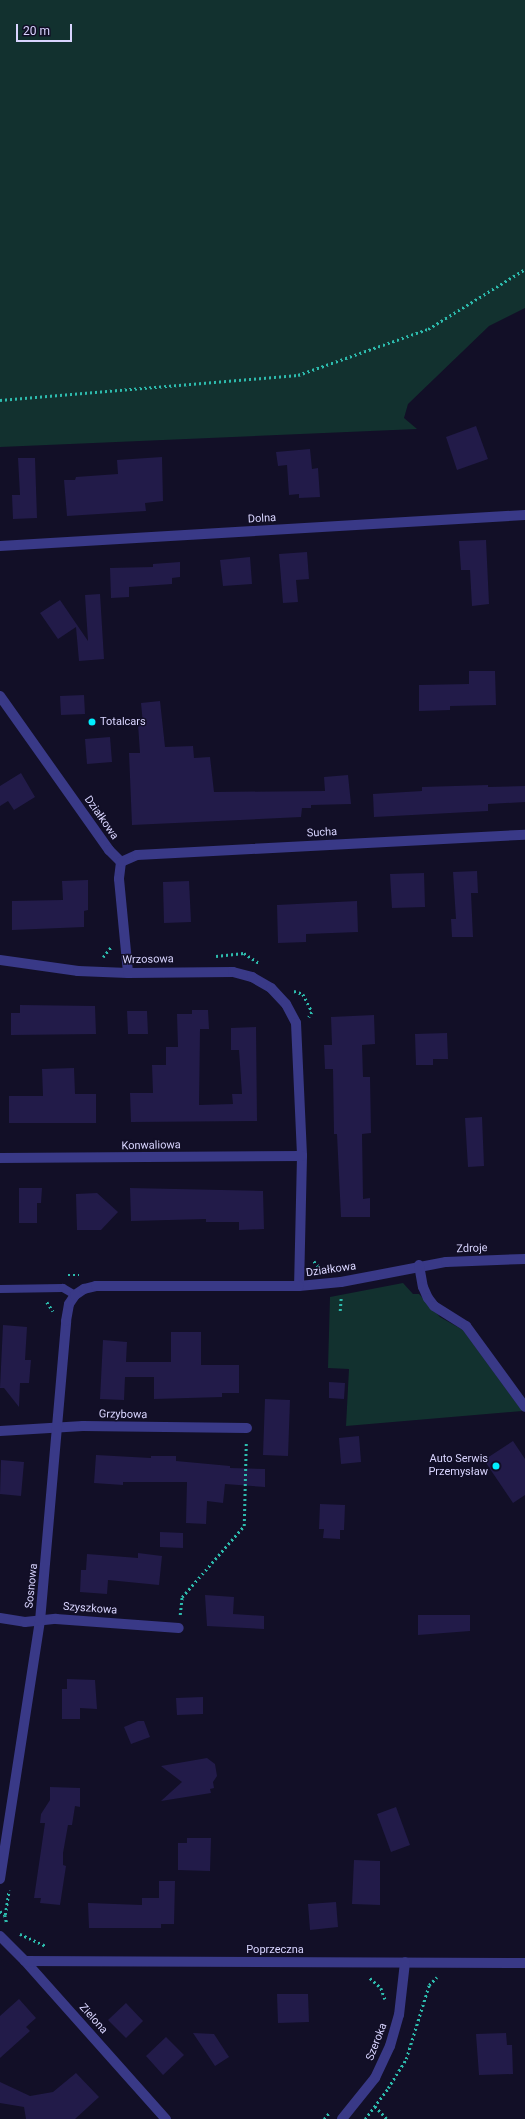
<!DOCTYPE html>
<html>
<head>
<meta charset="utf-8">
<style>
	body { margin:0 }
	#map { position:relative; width:525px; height:2119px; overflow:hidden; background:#120f27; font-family:Roboto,sans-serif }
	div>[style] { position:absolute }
	.green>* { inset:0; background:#12312f }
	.building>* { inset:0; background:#221b49 }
	.path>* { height:2.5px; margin-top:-1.25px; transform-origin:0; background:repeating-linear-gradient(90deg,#2dbbad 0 2px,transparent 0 5px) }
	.service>* { height:8px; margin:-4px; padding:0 4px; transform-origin:4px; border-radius:4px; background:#393987 }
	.minor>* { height:10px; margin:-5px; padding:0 5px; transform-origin:5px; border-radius:5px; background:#393987 }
	.dots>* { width:11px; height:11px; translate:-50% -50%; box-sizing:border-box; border:2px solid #120f27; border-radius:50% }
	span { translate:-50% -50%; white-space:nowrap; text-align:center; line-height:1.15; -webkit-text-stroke:3px #120f27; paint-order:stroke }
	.street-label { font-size:11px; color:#d9d5ff }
	.poi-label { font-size:11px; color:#d9d5ff }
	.left { translate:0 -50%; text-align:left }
	.right { translate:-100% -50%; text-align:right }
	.scale { position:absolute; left:16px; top:24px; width:56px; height:18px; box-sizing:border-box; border:2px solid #d9d5ff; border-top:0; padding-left:5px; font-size:12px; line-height:14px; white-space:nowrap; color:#d9d5ff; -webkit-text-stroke:3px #120f27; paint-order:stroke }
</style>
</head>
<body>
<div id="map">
	<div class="green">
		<div style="clip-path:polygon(0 0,525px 0,525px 308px,489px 326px,408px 404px,404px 418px,417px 429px,0 447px)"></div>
		<div style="clip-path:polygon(403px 1283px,413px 1294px,419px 1294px,440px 1317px,463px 1330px,522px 1411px,346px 1426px,349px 1369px,328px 1368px,330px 1297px)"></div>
	</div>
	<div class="building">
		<div style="clip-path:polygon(476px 426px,488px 459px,457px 470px,446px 437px)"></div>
		<div style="clip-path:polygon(310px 449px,312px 469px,318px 468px,320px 497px,299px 498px,299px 494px,289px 495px,287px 465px,278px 466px,276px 452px)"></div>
		<div style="clip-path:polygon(162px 457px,163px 501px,145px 503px,146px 511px,67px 516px,64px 480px,75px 480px,76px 477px,118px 474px,117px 460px)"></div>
		<div style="clip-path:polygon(18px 458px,35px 458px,37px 518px,13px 519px,12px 495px,20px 495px)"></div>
		<div style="clip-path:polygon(486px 540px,489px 604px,472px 606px,470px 570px,461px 570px,459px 541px)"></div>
		<div style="clip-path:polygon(307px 552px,309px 579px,296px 580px,298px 602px,283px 603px,279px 554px)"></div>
		<div style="clip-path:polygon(250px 557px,252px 584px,223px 586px,220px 560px)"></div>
		<div style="clip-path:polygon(180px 562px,180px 577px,172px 578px,172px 584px,129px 587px,129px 597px,111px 598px,110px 568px,153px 567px,153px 564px)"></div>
		<div style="clip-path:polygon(100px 594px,104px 659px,79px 661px,76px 627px,58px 639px,40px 613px,60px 600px,88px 641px,85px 595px)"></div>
		<div style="clip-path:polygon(469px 671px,495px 671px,496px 705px,450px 706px,450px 710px,419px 711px,419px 685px,469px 684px)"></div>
		<div style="clip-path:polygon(84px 695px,85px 714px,61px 715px,60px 696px)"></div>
		<div style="clip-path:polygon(160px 701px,165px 747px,193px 746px,194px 758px,210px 757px,214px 792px,325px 791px,324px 777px,348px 775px,351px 804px,311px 805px,311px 808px,302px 808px,301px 817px,132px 825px,129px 753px,140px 753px,138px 724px,143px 724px,141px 703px)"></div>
		<div style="clip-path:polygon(110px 737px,112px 762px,87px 764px,85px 739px)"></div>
		<div style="clip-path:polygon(21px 773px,35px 797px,14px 810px,8px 801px,0 806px,0 786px)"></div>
		<div style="clip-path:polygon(488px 785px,488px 787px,525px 786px,525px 802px,488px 804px,488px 811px,374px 817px,373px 794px,422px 791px,422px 787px)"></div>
		<div style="clip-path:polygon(477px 871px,478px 893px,471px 893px,473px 937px,452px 937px,451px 919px,456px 919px,453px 872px)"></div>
		<div style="clip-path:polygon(424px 873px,425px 907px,392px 908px,390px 874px)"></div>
		<div style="clip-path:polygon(88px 880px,88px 910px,84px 911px,84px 927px,12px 930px,12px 901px,63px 900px,62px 881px)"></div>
		<div style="clip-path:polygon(189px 881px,191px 922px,164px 923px,163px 882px)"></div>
		<div style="clip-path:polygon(357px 901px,358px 932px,306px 934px,306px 942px,278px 943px,277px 905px)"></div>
		<div style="clip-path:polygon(20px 1005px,95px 1006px,96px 1034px,11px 1035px,11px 1013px,20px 1013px)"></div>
		<div style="clip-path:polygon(192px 1010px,208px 1010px,209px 1029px,200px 1029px,199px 1105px,233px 1104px,232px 1094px,242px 1094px,239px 1050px,231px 1050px,231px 1028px,256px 1027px,257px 1121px,131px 1122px,130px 1093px,153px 1093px,152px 1065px,166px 1065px,166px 1047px,178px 1047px,177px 1014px,192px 1014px)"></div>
		<div style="clip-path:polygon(127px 1011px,147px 1011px,148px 1034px,128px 1034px)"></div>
		<div style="clip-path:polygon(374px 1015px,375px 1044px,362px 1045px,363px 1077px,370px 1077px,371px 1133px,362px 1134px,363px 1199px,370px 1198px,370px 1217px,341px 1217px,337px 1134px,334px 1134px,333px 1069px,325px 1069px,324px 1045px,332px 1045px,331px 1017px)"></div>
		<div style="clip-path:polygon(447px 1033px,448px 1059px,433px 1059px,433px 1065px,416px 1065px,415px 1034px)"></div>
		<div style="clip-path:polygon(74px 1068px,75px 1094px,96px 1094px,96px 1123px,9px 1123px,9px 1096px,43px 1096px,42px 1069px)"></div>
		<div style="clip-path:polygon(482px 1117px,484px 1166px,468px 1167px,465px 1118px)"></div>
		<div style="clip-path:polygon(19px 1188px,42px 1188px,41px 1203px,37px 1203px,37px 1223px,19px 1223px)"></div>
		<div style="clip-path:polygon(130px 1188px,263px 1191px,264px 1229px,239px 1230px,239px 1222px,206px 1222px,206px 1219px,131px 1221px)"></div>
		<div style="clip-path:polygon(97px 1193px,118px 1212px,101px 1230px,77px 1230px,76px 1194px)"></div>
		<div style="clip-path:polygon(3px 1325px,27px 1327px,25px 1360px,31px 1360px,29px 1383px,20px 1383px,19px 1407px,4px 1388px,0 1388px)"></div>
		<div style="clip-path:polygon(171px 1332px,201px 1332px,201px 1365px,239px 1365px,239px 1393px,222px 1393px,222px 1397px,154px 1399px,154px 1377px,125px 1377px,124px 1400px,100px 1399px,103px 1340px,127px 1342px,126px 1362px,171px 1362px)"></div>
		<div style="clip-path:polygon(329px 1382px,345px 1383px,344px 1399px,329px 1398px)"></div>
		<div style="clip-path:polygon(265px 1399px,290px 1400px,288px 1456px,263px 1455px)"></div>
		<div style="clip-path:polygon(359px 1436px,361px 1462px,341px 1464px,339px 1438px)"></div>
		<div style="clip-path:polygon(513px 1441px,525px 1459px,525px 1495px,513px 1503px,484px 1460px)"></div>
		<div style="clip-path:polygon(96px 1455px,151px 1458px,151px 1456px,176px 1456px,176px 1461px,230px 1466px,230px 1468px,265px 1469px,265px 1487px,225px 1484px,223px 1503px,207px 1501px,206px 1524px,186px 1523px,187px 1482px,123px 1482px,123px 1485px,94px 1483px)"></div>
		<div style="clip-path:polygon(1px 1460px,24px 1462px,21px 1496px,0 1494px)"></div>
		<div style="clip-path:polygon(320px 1504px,345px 1505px,344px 1530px,340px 1530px,340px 1539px,323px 1538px,324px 1529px,319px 1529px)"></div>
		<div style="clip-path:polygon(160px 1532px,183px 1533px,183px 1548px,160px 1547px)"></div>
		<div style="clip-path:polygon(138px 1553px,162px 1556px,159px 1585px,108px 1580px,107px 1594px,80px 1592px,81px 1570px,86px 1570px,87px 1554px,138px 1558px)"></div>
		<div style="clip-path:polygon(205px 1595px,234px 1597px,233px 1614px,264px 1616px,264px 1629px,207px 1626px)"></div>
		<div style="clip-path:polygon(418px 1615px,470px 1615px,470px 1631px,418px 1635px)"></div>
		<div style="clip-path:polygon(67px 1679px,95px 1680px,97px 1709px,80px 1708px,80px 1719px,62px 1719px,62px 1689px,67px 1689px)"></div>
		<div style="clip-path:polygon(203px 1697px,203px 1714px,177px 1715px,176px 1698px)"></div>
		<div style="clip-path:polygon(138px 1721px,144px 1721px,150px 1737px,131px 1744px,124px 1727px)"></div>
		<div style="clip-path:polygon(207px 1758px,215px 1764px,217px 1776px,213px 1782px,214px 1788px,210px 1789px,211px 1793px,161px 1801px,182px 1782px,161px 1766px)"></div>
		<div style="clip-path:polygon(50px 1787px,80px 1788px,80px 1807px,75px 1806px,72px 1825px,68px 1825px,63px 1853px,63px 1865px,66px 1866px,60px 1905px,40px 1903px,41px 1898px,34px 1898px,45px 1823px,40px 1823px,41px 1814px,50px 1800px)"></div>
		<div style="clip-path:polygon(396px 1807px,410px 1845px,391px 1852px,377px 1814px)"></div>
		<div style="clip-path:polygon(187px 1838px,211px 1838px,210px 1871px,178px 1870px,178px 1843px,187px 1843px)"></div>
		<div style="clip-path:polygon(354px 1860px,380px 1861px,380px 1905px,352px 1904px)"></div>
		<div style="clip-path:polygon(159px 1881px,175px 1881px,174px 1924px,161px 1924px,161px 1928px,89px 1928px,88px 1903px,142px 1905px,142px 1898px,159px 1898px)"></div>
		<div style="clip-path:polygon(336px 1902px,338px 1927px,310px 1930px,308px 1904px)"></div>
		<div style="clip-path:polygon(277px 1994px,308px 1994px,309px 2022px,278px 2023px)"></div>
		<div style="clip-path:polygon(19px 1999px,36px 2018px,26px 2027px,30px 2031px,0 2058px,0 2016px)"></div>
		<div style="clip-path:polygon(126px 2003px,143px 2021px,126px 2038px,108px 2020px)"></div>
		<div style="clip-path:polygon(193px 2033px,214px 2034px,229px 2057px,215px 2066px)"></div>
		<div style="clip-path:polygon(506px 2033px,507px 2045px,512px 2045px,513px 2074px,479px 2075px,476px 2034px)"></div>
		<div style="clip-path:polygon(166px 2037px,184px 2055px,163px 2075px,146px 2056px)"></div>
		<div style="clip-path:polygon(76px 2073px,99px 2097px,75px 2119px,26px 2119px,24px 2107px,0 2103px,0 2082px,30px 2096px,53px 2092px)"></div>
	</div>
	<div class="path">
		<div style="left:0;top:400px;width:299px;rotate:-4.8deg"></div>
		<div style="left:298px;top:375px;width:138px;rotate:-19.5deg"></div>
		<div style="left:428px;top:329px;width:114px;rotate:-31.7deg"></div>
		<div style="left:216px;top:956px;width:28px;rotate:-6deg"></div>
		<div style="left:244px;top:953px;width:18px;rotate:34deg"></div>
		<div style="left:103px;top:957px;width:13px;rotate:-51deg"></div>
		<div style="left:294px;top:991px;width:9px;rotate:18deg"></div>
		<div style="left:303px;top:994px;width:20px;rotate:63deg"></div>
		<div style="left:312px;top:1012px;width:6px;rotate:121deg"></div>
		<div style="left:314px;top:1261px;width:11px;rotate:49deg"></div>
		<div style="left:68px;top:1275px;width:11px"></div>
		<div style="left:47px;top:1302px;width:11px;rotate:56deg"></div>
		<div style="left:340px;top:1311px;width:15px;rotate:-86deg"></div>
		<div style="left:180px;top:1615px;width:18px;rotate:-84deg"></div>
		<div style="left:182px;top:1597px;width:94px;rotate:-48.9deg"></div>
		<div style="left:244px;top:1526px;width:84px;rotate:-88.6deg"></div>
		<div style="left:0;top:1911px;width:6px;rotate:39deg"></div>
		<div style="left:5px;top:1915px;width:9px;rotate:77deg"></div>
		<div style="left:5px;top:1915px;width:25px;rotate:-81deg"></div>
		<div style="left:20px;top:1934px;width:29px;rotate:25deg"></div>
		<div style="left:370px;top:1978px;width:15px;rotate:42deg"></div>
		<div style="left:381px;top:1988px;width:12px;rotate:70deg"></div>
		<div style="left:375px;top:2106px;width:18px;rotate:47deg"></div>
		<div style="left:324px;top:2119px;width:8px;rotate:-50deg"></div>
		<div style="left:365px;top:2119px;width:39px;rotate:-53deg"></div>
		<div style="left:388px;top:2088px;width:34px;rotate:-58deg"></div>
		<div style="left:406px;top:2059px;width:77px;rotate:-72.7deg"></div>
		<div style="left:429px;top:1985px;width:11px;rotate:-45deg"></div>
	</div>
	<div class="service">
		<div style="left:0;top:1289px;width:63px;rotate:-0.9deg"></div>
		<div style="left:63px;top:1288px;width:14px;rotate:30deg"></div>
	</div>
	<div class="minor">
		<div style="left:0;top:546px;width:526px;rotate:-3.38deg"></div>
		<div style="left:0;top:696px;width:189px;rotate:54.7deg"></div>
		<div style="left:109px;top:850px;width:17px;rotate:45deg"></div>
		<div style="left:121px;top:862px;width:17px;rotate:97deg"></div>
		<div style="left:119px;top:879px;width:94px;rotate:84.5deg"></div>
		<div style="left:121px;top:862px;width:17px;rotate:-24deg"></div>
		<div style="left:137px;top:855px;width:389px;rotate:-3deg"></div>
		<div style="left:0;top:960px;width:79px;rotate:8deg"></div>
		<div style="left:78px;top:971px;width:50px;rotate:2.3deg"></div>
		<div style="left:128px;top:973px;width:105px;rotate:-0.5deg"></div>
		<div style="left:233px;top:972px;width:20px;rotate:15deg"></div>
		<div style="left:252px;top:977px;width:22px;rotate:30deg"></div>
		<div style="left:271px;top:988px;width:22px;rotate:47deg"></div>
		<div style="left:286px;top:1004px;width:21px;rotate:62deg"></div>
		<div style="left:296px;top:1023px;width:133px;rotate:87.4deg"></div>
		<div style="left:302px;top:1156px;width:130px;rotate:91.3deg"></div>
		<div style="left:299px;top:1286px;width:42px;rotate:-5.4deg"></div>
		<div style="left:341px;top:1282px;width:107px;rotate:-10.8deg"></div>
		<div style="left:446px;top:1262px;width:79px;rotate:-2.2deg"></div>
		<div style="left:0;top:1158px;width:302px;rotate:-0.4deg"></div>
		<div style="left:419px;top:1265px;width:22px;rotate:80deg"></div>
		<div style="left:423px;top:1287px;width:12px;rotate:66deg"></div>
		<div style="left:428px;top:1298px;width:10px;rotate:53deg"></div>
		<div style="left:434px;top:1306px;width:38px;rotate:32deg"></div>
		<div style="left:466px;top:1326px;width:100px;rotate:53.9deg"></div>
		<div style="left:0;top:1431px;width:83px;rotate:-3.4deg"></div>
		<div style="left:83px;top:1426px;width:164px;rotate:0.7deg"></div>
		<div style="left:0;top:1618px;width:25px;rotate:9deg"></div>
		<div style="left:25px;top:1622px;width:31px;rotate:-6deg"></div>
		<div style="left:56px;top:1619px;width:123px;rotate:4.2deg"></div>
		<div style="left:0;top:1879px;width:261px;rotate:-81.2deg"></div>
		<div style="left:40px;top:1621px;width:301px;rotate:-85deg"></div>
		<div style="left:66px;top:1321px;width:17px;rotate:-80deg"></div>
		<div style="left:69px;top:1304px;width:11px;rotate:-56deg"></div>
		<div style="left:75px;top:1295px;width:11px;rotate:-34deg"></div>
		<div style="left:84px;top:1289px;width:12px;rotate:-14deg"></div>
		<div style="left:96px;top:1286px;width:203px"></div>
		<div style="left:0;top:1936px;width:35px;rotate:45deg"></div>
		<div style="left:25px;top:1961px;width:212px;rotate:48.3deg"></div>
		<div style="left:25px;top:1961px;width:500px;rotate:0.23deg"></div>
		<div style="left:342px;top:2119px;width:53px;rotate:-51.2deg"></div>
		<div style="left:375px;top:2078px;width:35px;rotate:-65deg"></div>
		<div style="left:390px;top:2046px;width:32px;rotate:-74deg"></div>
		<div style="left:399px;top:2015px;width:53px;rotate:-83.5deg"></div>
	</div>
	<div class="dots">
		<div style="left:92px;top:722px;background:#01efff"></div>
		<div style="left:496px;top:1466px;background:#01efff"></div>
	</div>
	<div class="street-label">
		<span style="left:262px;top:519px;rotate:-3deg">Dolna</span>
		<span style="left:101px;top:818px;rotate:55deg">Działkowa</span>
		<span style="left:322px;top:833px;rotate:-3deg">Sucha</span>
		<span style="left:148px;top:960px;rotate:-1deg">Wrzosowa</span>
		<span style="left:151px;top:1146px;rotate:-1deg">Konwaliowa</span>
		<span style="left:472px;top:1249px;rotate:-2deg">Zdroje</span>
		<span style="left:331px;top:1270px;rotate:-8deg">Działkowa</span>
		<span style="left:123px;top:1415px;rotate:1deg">Grzybowa</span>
		<span style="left:32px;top:1586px;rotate:-84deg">Sosnowa</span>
		<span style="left:90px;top:1609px;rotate:4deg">Szyszkowa</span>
		<span style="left:275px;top:1950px">Poprzeczna</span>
		<span style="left:93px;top:2019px;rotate:48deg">Zielona</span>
		<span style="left:377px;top:2042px;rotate:-69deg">Szeroka</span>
	</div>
	<div class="poi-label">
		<span class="left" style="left:100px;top:722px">Totalcars</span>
		<span class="right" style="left:488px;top:1466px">Auto Serwis<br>Przemysław</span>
	</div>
	<div class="scale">20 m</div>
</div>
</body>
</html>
